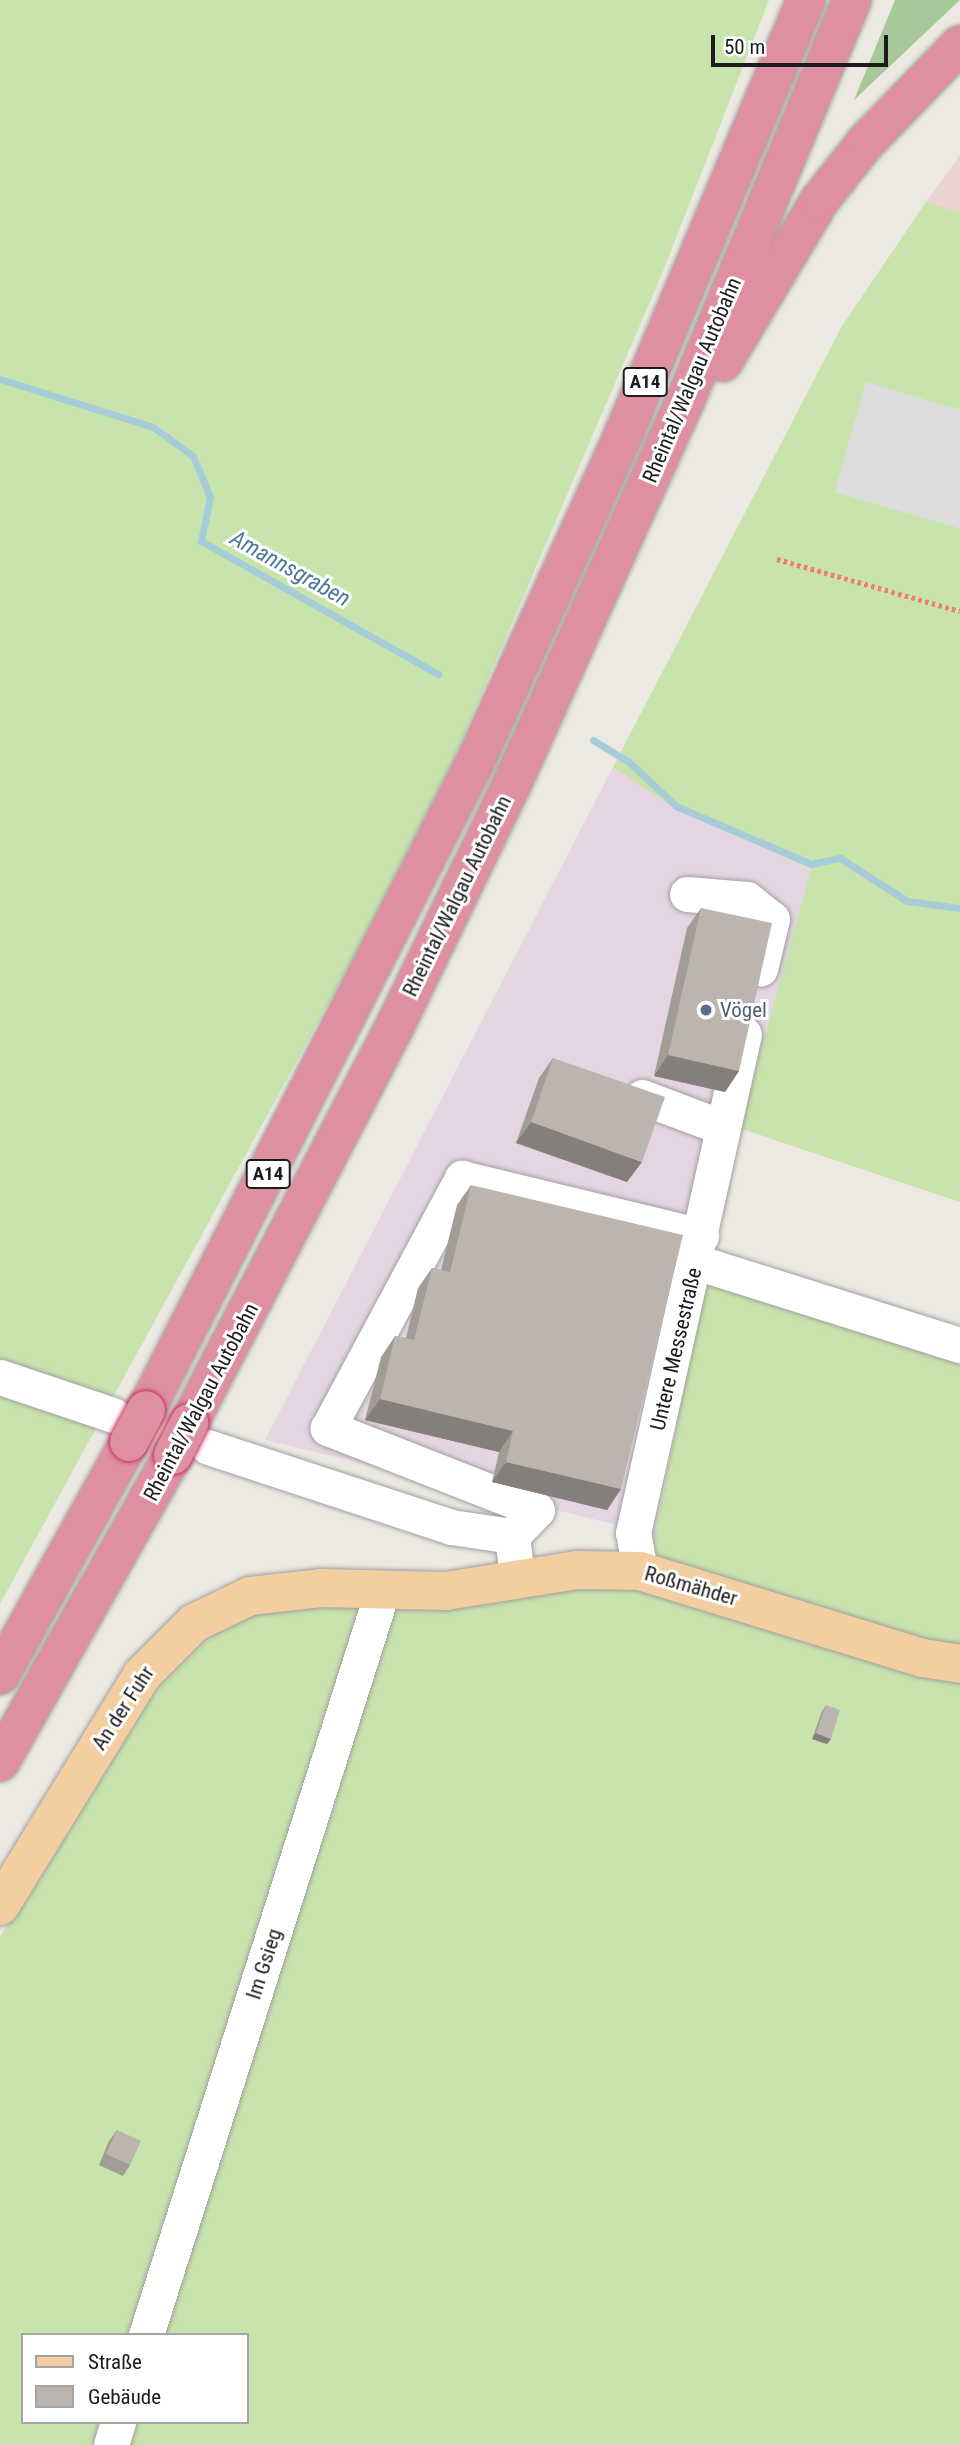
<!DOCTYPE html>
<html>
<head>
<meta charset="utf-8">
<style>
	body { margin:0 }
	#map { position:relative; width:960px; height:2445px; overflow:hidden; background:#ece9e2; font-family:"Roboto Condensed",sans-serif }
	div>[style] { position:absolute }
	.commercial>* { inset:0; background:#ecd3d3 }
	.industrial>* { inset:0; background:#e5d5e2 }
	.grass>* { inset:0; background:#c8e3ac }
	.forest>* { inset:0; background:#a9c89a }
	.parking>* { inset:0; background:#dcdcdc }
	.stream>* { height:7px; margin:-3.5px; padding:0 3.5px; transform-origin:3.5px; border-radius:3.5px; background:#a6ccd7 }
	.path>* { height:4.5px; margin-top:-2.25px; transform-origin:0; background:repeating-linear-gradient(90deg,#ed7d73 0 3.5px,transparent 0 7px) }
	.roads { filter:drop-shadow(0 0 2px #a0a0a0) drop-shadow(0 0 2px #a0a0a0) }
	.minor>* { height:35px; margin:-17.5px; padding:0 17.5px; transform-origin:17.5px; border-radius:17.5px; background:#fff }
	.major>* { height:38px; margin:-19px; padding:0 19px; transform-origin:19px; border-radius:19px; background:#f3cea1 }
	.highway>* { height:38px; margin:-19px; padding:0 19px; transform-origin:19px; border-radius:19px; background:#de90a0 }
	.bridges { filter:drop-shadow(0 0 2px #c73368) drop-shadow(0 0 2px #c73368) }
	.highway-bridge>* { height:38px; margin:-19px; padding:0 19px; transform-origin:19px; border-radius:19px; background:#de90a0 }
	.wall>* { inset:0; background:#a29c96 }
	.shaded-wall>* { inset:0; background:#847f7a }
	.building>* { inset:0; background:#bcb5af }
	.dots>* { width:19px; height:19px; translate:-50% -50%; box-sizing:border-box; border:4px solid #fff; border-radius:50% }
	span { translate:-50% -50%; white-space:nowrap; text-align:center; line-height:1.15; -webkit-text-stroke:6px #fff; paint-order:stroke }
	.shield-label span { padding:2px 5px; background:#fff; border:2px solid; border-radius:5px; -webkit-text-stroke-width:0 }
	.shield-label { font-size:19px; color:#1c1c1c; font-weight:700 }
	.street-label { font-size:21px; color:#1c1c1c }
	.service-label { font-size:21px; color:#4e5e75 }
	.left { translate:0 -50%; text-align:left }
	.water-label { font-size:23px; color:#4e769b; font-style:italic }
	.legend { position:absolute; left:21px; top:2333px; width:228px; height:91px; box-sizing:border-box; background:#fff; border:2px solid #a4a4a4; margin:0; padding:9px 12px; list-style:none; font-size:21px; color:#1c1c1c }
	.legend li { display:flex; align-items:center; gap:14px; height:35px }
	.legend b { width:35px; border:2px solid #a4a4a4 }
	.scale { position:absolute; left:711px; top:35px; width:177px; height:32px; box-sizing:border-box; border:4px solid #1c1c1c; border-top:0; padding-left:9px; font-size:21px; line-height:24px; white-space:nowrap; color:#1c1c1c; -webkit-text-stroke:5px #fff; paint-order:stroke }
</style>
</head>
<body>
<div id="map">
	<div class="commercial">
		<div style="clip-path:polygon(960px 155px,960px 212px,926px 202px)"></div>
	</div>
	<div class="industrial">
		<div style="clip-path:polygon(613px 767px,675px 809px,811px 869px,705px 1250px,655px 1534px,265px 1440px)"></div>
	</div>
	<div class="grass">
		<div style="clip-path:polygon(0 0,769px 0,662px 274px,451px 765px,346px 971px,0 1604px)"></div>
		<div style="clip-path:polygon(926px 202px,960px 212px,960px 410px,866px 383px,835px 492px,960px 528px,960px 1202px,739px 1128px,811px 869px,675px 809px,613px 767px,842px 326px)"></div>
		<div style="clip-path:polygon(evenodd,707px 1273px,960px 1359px,960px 2445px,0 2445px,0 1937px,163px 1677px,222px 1625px,290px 1605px,408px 1610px,486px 1605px,558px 1588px,628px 1586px,655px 1534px,707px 1273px,23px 2335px,247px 2335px,247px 2422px,23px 2422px,23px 2335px)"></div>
	</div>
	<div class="forest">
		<div style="clip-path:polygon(895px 0,960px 0,854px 100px)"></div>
	</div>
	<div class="parking">
		<div style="clip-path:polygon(866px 382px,960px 410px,960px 528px,835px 492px)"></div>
	</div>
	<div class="stream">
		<div style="left:0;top:379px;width:160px;rotate:17.4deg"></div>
		<div style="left:153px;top:427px;width:49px;rotate:35.9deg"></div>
		<div style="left:193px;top:456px;width:44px;rotate:67.5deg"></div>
		<div style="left:210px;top:497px;width:45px;rotate:101.6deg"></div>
		<div style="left:201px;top:541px;width:272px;rotate:29.3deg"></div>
		<div style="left:593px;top:740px;width:42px;rotate:31.4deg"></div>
		<div style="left:629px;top:762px;width:64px;rotate:43.1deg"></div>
		<div style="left:676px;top:806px;width:147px;rotate:23.2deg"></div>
		<div style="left:811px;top:864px;width:30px;rotate:-12deg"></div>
		<div style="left:840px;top:858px;width:80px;rotate:32.7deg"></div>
		<div style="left:907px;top:901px;width:53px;rotate:7.5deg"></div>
	</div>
	<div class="path">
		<div style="left:777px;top:559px;width:190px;rotate:15.9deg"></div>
	</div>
	<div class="roads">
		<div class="minor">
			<div style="left:687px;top:894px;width:60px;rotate:4.8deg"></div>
			<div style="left:747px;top:899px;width:32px;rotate:39deg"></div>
			<div style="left:772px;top:919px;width:51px;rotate:103.5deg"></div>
			<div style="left:642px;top:1097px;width:85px;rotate:20.6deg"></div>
			<div style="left:696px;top:1262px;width:277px;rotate:17.5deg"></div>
			<div style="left:0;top:1377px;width:119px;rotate:18.6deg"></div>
			<div style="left:208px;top:1447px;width:256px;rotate:18.2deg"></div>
			<div style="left:451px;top:1527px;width:62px;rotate:8.4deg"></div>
			<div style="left:512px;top:1536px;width:25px;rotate:83deg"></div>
			<div style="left:512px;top:1536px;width:36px;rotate:-46deg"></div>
			<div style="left:537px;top:1510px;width:225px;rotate:-158.6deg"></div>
			<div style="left:328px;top:1428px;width:284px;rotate:-61.8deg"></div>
			<div style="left:462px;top:1178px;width:246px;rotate:13.6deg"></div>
			<div style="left:640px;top:1571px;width:39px;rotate:-100deg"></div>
			<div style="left:633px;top:1533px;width:511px;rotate:-77.46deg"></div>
			<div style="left:146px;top:2335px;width:780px;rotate:-72.38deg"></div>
			<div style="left:111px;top:2445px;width:24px;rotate:-73deg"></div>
		</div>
		<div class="major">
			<div style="left:0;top:1906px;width:271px;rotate:-58.4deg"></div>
			<div style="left:142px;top:1675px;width:74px;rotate:-45deg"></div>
			<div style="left:194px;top:1623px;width:62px;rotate:-25.7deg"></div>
			<div style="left:250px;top:1596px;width:71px;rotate:-6.4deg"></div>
			<div style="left:321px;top:1588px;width:125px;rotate:1.4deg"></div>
			<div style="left:446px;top:1591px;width:133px;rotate:-9.1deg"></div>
			<div style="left:577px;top:1570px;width:63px;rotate:0.9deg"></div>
			<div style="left:640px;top:1571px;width:296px;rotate:17.1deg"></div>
			<div style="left:923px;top:1658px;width:37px;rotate:9deg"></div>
		</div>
		<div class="highway">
			<div style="left:723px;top:362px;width:189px;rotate:-59.1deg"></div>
			<div style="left:820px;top:200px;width:74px;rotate:-51.6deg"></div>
			<div style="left:866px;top:142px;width:135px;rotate:-45.9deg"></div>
			<div style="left:146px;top:1410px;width:729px;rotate:-63.08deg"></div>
			<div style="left:476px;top:760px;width:359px;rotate:-65.6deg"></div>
			<div style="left:624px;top:433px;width:470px;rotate:-67.2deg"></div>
			<div style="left:189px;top:1423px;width:441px;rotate:-62.6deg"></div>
			<div style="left:392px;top:1032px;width:276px;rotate:-64.2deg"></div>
			<div style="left:512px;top:784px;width:420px;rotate:-65.7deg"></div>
			<div style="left:685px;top:401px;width:434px;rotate:-67.4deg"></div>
			<div style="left:0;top:1675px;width:266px;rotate:-61deg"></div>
			<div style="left:0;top:1762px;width:352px;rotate:-60.6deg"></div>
		</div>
	</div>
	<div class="bridges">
		<div class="highway-bridge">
			<div style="left:129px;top:1442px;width:36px;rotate:-62deg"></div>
			<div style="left:173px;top:1455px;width:36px;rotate:-63deg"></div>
		</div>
	</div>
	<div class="wall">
		<div style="clip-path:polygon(701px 908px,739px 1071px,725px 1092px,654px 1076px,687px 928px)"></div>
		<div style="clip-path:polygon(553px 1058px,627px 1182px,516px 1143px,539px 1078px)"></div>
		<div style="clip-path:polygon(471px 1185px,621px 1489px,607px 1510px,492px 1482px,499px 1452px,365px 1420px,381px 1357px,395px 1336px,406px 1338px,418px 1288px,432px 1268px,441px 1270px,457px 1205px)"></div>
		<div style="clip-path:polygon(826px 1705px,827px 1744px,812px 1739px,822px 1711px)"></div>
		<div style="clip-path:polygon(117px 2130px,130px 2165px,123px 2176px,99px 2165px,109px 2141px)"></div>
	</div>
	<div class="shaded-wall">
		<div style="clip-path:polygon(668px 1055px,739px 1071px,725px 1092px,654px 1076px)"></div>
		<div style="clip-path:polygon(531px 1122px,642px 1162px,627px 1182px,516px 1143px)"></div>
		<div style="clip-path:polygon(380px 1399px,513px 1431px,499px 1452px,365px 1420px)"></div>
		<div style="clip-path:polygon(506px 1462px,621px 1489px,607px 1510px,492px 1482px)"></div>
		<div style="clip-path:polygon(816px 1733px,831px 1739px,827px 1744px,812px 1739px)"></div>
	</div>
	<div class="building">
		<div style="clip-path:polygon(701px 908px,772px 923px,739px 1071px,668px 1055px)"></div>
		<div style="clip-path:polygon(553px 1058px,665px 1097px,642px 1162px,531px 1122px)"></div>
		<div style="clip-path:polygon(471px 1185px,683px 1235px,621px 1489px,506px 1462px,513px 1431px,380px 1399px,395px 1336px,414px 1340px,432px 1268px,450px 1272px)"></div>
		<div style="clip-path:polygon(826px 1705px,840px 1710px,831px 1739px,816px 1733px)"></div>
		<div style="clip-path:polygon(117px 2130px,141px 2141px,130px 2165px,106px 2154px)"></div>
	</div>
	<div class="dots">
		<div style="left:706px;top:1010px;background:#5c6f8a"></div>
	</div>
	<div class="shield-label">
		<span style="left:645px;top:382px">A14</span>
		<span style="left:268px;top:1174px">A14</span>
	</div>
	<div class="street-label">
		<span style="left:692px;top:380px;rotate:-67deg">Rheintal/Walgau Autobahn</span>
		<span style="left:457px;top:896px;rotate:-64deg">Rheintal/Walgau Autobahn</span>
		<span style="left:676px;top:1349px;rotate:-77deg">Untere Messestraße</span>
		<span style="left:201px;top:1402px;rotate:-62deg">Rheintal/Walgau Autobahn</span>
		<span style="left:691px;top:1586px;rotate:16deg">Roßmähder</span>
		<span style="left:123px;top:1708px;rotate:-57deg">An der Fuhr</span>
		<span style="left:264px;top:1964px;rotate:-72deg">Im Gsieg</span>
	</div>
	<div class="service-label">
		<span class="left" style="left:720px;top:1010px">Vögel</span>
	</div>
	<div class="water-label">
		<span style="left:290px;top:569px;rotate:29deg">Amannsgraben</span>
	</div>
	<ul class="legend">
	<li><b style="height:9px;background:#f3cea1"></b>Straße</li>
	<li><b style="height:19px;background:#bcb5af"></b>Gebäude</li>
	</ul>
	<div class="scale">50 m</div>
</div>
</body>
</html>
